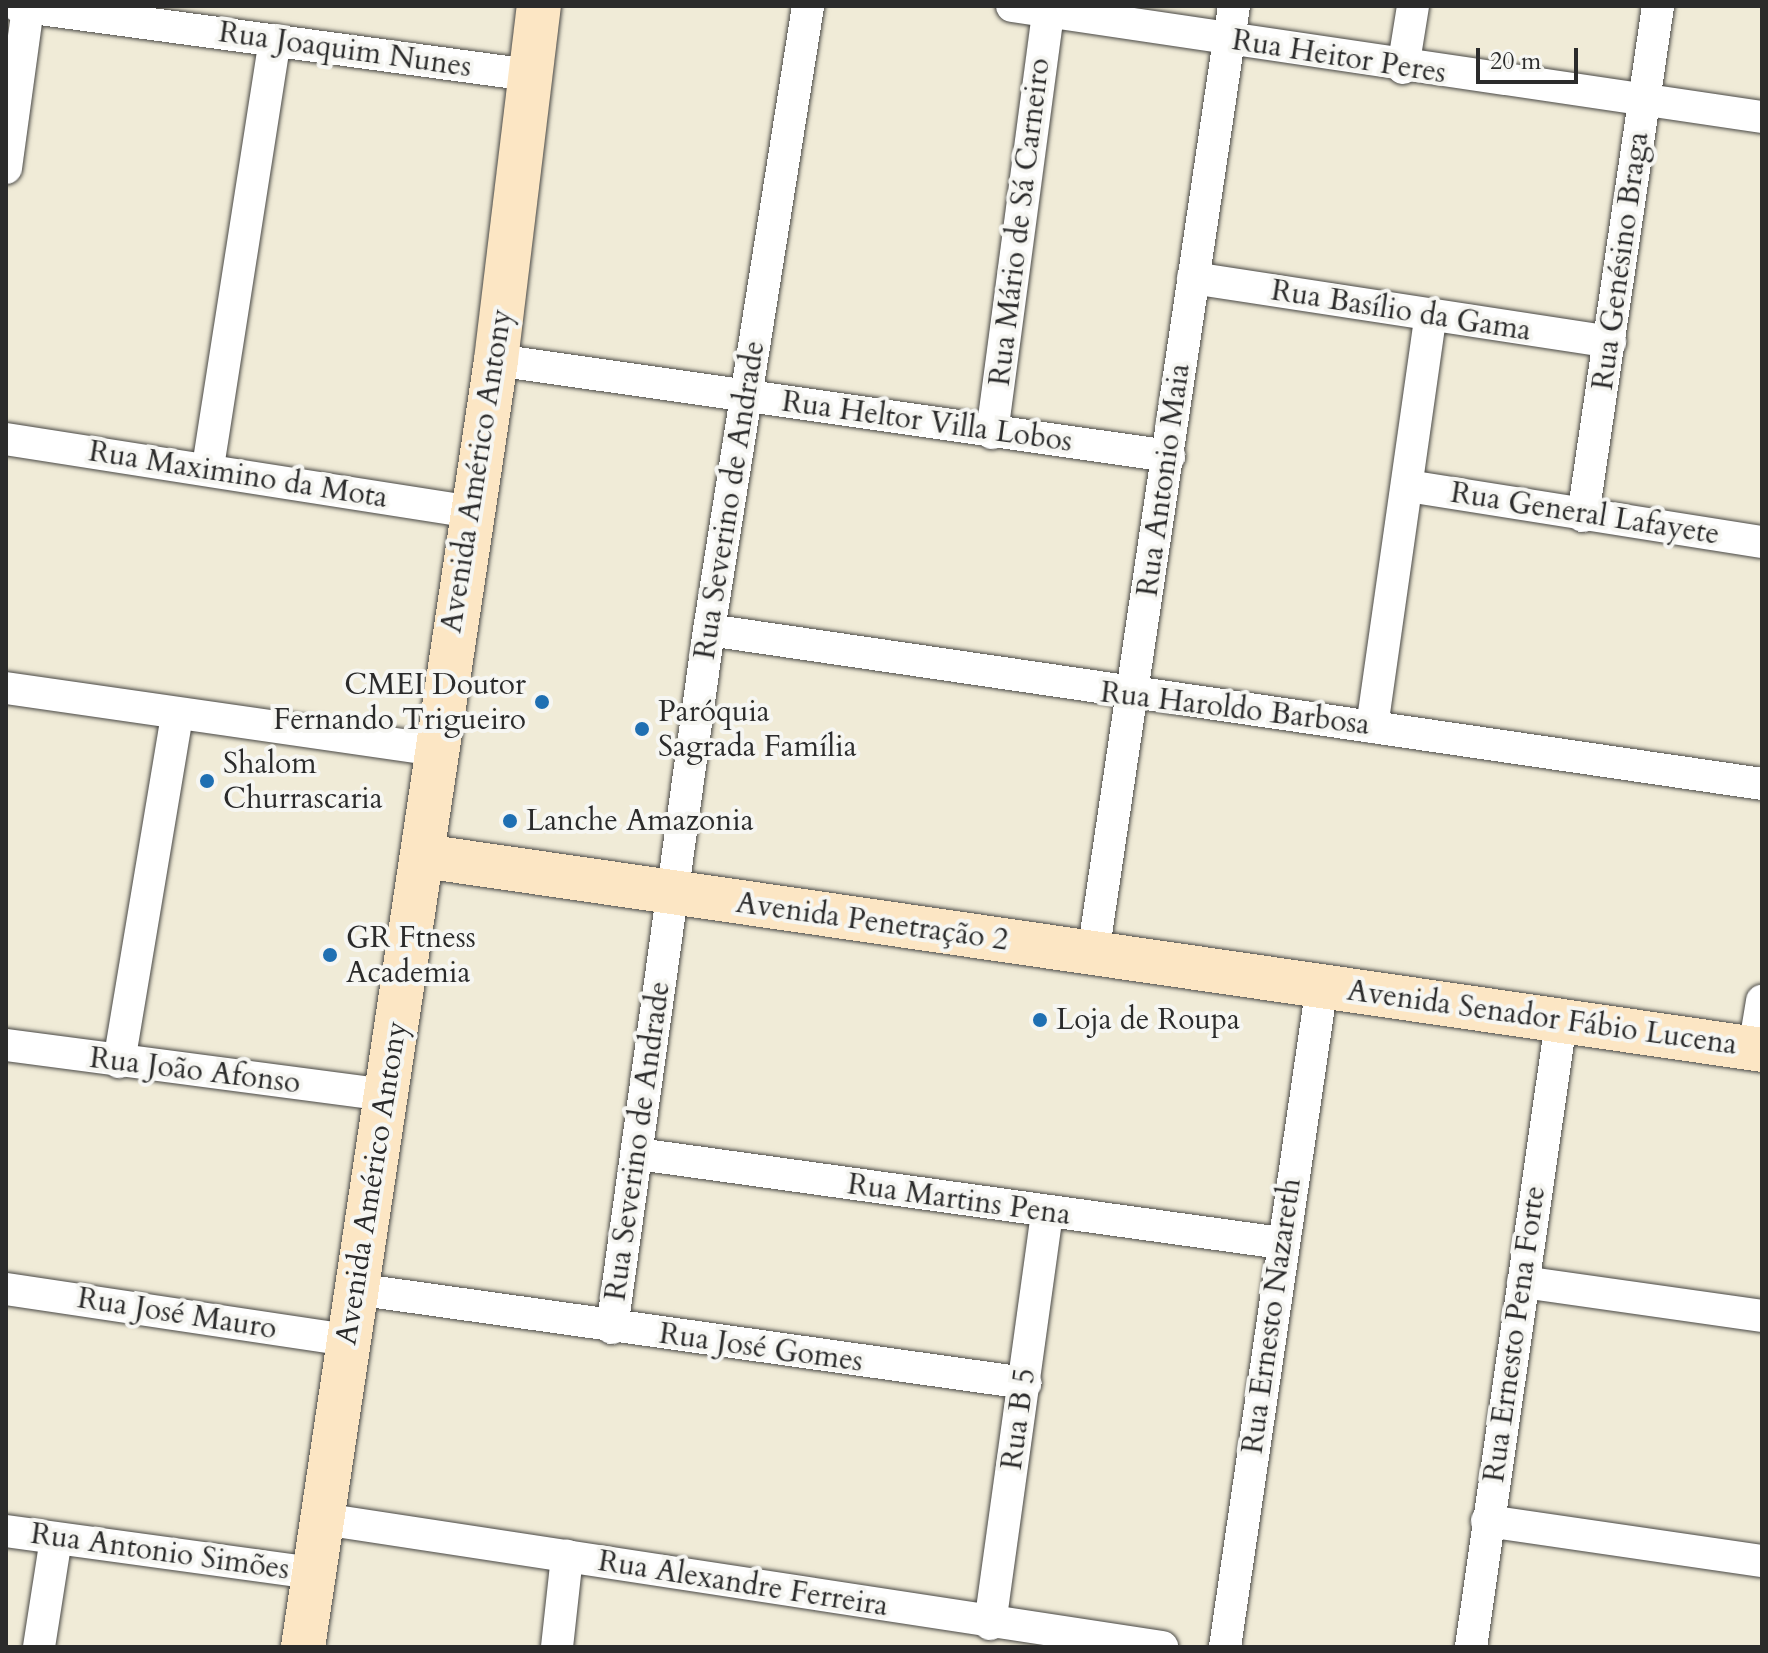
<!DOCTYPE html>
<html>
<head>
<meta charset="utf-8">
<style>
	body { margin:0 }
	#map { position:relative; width:1768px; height:1653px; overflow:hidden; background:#f0ebd7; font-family:Cardo,serif }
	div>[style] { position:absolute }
	.roads { filter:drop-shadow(0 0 2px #494845) drop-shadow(0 0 2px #494845) }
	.street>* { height:32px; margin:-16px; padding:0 16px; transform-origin:16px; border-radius:16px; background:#fff }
	.secondary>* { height:44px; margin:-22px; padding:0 22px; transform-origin:22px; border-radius:22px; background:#fce6c4 }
	.dots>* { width:22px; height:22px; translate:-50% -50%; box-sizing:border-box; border:4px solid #f6f6f2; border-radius:50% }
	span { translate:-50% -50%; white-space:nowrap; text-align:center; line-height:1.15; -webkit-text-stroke:8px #f6f6f2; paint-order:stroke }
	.street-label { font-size:30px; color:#2b2b2b }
	.poi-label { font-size:30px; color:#2b2b2b }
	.right { translate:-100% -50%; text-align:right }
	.left { translate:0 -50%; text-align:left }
	.frame { position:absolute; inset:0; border:8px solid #2b2b2b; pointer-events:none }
	.scale { position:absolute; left:1476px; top:48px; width:102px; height:36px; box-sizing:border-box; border:4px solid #2b2b2b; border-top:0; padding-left:10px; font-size:24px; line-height:28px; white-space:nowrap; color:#2b2b2b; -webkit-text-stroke:6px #f6f6f2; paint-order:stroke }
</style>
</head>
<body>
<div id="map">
	<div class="roads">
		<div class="street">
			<div style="left:18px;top:6px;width:517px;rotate:7.68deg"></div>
			<div style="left:1012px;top:6px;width:758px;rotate:8.42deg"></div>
			<div style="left:1403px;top:68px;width:63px;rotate:-80.8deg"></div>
			<div style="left:6px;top:168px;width:162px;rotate:-82.2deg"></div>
			<div style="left:1193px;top:278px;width:422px;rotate:8.7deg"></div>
			<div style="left:496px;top:360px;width:680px;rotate:8.12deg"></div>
			<div style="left:992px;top:433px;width:426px;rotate:-82.4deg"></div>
			<div style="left:6px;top:439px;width:471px;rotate:8.9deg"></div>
			<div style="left:208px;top:467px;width:432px;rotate:-81.1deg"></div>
			<div style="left:1408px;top:486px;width:358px;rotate:9deg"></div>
			<div style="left:1583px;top:516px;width:515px;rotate:-81.63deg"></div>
			<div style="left:709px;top:630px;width:1064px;rotate:8.32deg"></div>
			<div style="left:6px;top:688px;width:434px;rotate:8.2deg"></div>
			<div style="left:1372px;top:727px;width:412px;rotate:-81.9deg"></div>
			<div style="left:1093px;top:954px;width:958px;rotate:-81.54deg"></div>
			<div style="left:6px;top:1045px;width:382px;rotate:7.5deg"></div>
			<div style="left:1754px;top:1049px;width:49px;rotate:-80.5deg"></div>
			<div style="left:119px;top:1062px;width:352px;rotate:-80.5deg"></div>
			<div style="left:638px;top:1154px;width:649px;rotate:7.88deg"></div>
			<div style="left:1523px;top:1282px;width:241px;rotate:8.1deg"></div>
			<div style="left:6px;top:1289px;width:346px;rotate:8.5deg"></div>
			<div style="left:355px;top:1289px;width:677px;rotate:7.99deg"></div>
			<div style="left:612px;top:1328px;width:705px;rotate:-82.09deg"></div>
			<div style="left:709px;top:630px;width:632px;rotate:-80.98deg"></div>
			<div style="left:323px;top:1519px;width:849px;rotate:8.67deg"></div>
			<div style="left:1487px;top:1521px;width:278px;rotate:8.3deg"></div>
			<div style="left:6px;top:1531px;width:311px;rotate:7.8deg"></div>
			<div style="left:990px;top:1624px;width:415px;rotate:-82.1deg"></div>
			<div style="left:39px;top:1647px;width:109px;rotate:-81.1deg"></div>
			<div style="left:557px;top:1647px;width:92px;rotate:-83.7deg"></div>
			<div style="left:1225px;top:1647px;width:669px;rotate:-81.66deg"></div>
			<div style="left:1471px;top:1647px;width:631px;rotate:-81.81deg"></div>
		</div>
		<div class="secondary">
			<div style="left:423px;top:856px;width:1353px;rotate:8.24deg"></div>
			<div style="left:303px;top:1647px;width:1301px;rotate:-81.47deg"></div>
			<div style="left:496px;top:360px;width:357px;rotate:-83.1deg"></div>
		</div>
	</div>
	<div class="dots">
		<div style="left:542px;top:702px;background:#1f6fb2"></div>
		<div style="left:642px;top:729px;background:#1f6fb2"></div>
		<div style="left:207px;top:781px;background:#1f6fb2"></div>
		<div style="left:510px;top:821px;background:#1f6fb2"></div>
		<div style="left:330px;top:955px;background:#1f6fb2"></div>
		<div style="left:1040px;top:1020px;background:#1f6fb2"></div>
	</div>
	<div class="street-label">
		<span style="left:345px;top:50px;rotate:8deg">Rua Joaquim Nunes</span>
		<span style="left:1339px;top:57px;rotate:9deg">Rua Heitor Peres</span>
		<span style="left:1020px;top:222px;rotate:-83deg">Rua Mário de Sá Carneiro</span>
		<span style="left:1621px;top:261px;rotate:-82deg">Rua Genésino Braga</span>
		<span style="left:1401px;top:311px;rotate:9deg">Rua Basílio da Gama</span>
		<span style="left:927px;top:422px;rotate:8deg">Rua Heltor Villa Lobos</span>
		<span style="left:477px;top:471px;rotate:-81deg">Avenida Américo Antony</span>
		<span style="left:238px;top:475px;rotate:9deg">Rua Maximino da Mota</span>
		<span style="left:1164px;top:480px;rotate:-82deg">Rua Antonio Maia</span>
		<span style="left:730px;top:500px;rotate:-81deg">Rua Severino de Andrade</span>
		<span style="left:1585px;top:514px;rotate:9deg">Rua General Lafayete</span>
		<span style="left:1235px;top:709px;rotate:7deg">Rua Haroldo Barbosa</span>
		<span style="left:872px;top:922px;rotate:8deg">Avenida Penetração 2</span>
		<span style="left:1542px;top:1018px;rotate:8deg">Avenida Senador Fábio Lucena</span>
		<span style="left:195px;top:1071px;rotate:7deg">Rua João Afonso</span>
		<span style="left:638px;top:1141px;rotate:-82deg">Rua Severino de Andrade</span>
		<span style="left:372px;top:1183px;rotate:-81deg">Avenida Américo Antony</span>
		<span style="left:959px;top:1200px;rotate:8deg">Rua Martins Pena</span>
		<span style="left:177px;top:1314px;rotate:9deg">Rua José Mauro</span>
		<span style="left:1272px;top:1316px;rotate:-82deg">Rua Ernesto Nazareth</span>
		<span style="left:1515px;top:1334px;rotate:-82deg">Rua Ernesto Pena Forte</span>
		<span style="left:761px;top:1348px;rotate:8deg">Rua José Gomes</span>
		<span style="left:1019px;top:1419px;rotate:-82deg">Rua B 5</span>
		<span style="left:160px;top:1552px;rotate:8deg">Rua Antonio Simões</span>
		<span style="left:743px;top:1584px;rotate:9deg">Rua Alexandre Ferreira</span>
	</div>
	<div class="poi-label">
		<span class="right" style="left:526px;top:702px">CMEI Doutor<br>Fernando Trigueiro</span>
		<span class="left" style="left:658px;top:729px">Paróquia<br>Sagrada Família</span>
		<span class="left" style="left:223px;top:781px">Shalom<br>Churrascaria</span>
		<span class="left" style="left:526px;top:821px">Lanche Amazonia</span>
		<span class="left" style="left:346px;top:955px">GR Ftness<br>Academia</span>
		<span class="left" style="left:1056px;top:1020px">Loja de Roupa</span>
	</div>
	<div class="frame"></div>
	<div class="scale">20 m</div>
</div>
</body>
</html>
